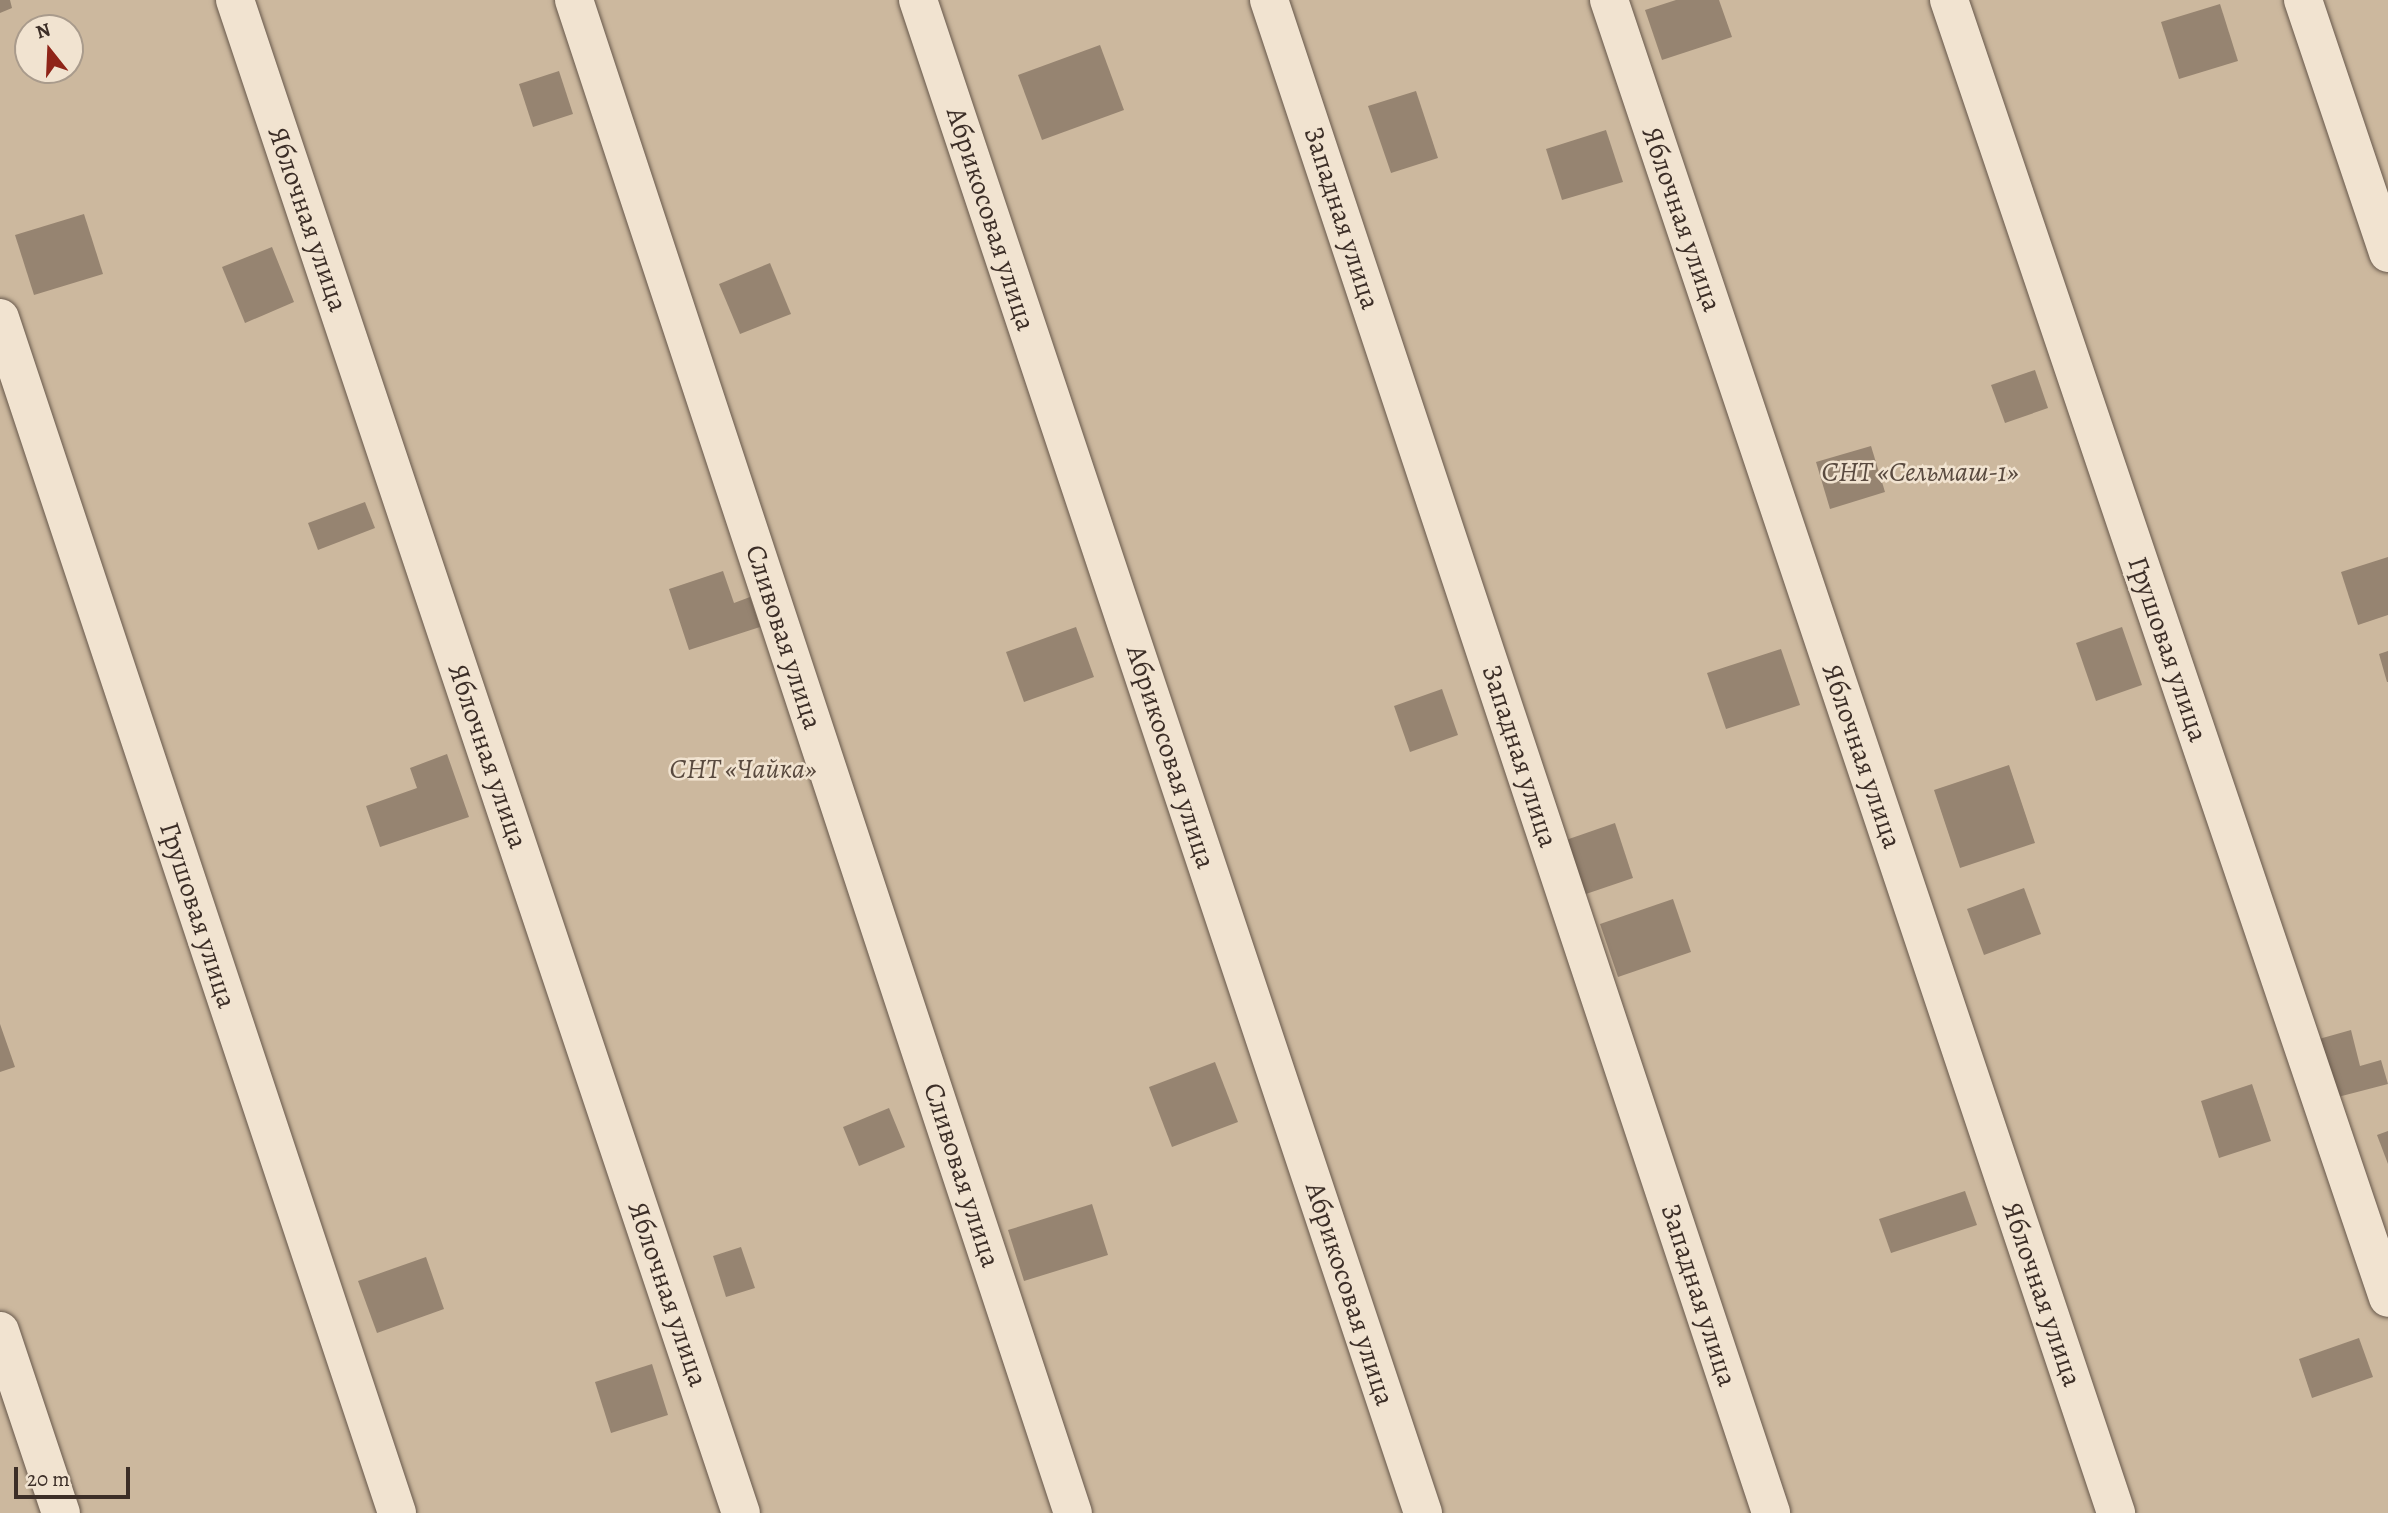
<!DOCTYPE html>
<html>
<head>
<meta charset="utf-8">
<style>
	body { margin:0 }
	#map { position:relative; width:2388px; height:1513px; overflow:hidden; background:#e9d4b6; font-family:Alegreya,serif }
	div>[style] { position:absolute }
	.green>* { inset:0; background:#ccb89e }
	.building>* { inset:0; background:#968471 }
	.roads { filter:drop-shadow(0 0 2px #67584b) drop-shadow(0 0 2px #67584b) }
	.minor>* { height:38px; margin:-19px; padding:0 19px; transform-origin:19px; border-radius:19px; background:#f1e3d0 }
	span { translate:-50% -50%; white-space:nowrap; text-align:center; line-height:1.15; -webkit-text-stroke:5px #f1e3d0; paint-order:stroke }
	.street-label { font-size:28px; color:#3c2e27 }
	.park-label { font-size:28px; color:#594a3f; font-style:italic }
	.north { position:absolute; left:14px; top:14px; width:70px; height:70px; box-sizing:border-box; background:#f1e3d0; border:2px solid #a99b8c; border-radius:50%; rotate:342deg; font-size:19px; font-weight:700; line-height:28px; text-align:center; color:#3c2e27 }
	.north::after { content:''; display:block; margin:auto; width:24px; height:32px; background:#8f2418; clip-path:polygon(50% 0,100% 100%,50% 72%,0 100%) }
	.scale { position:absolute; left:14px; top:1467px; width:116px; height:32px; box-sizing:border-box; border:4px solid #3c2e27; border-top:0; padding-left:9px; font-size:21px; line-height:24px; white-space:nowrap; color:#3c2e27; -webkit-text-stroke:5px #f1e3d0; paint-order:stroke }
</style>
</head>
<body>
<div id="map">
	<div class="green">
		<div style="clip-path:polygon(evenodd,0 0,2388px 0,2388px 1513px,0 1513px,0 0,28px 28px,70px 28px,70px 70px,28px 70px,28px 28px)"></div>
	</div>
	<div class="building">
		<div style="clip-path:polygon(0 0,10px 0,12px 8px,0 13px)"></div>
		<div style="clip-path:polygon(1676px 0,1719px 0,1732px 37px,1662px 60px,1645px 10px)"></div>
		<div style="clip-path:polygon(2220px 4px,2238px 61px,2179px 79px,2161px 22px)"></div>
		<div style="clip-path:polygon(1100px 45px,1124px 110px,1042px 140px,1018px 75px)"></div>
		<div style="clip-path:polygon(559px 71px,573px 114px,533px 127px,519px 84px)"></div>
		<div style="clip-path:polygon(1416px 91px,1438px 158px,1391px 173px,1368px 106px)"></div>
		<div style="clip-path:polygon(1606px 130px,1623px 182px,1562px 200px,1546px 149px)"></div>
		<div style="clip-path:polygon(84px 214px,103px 274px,34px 295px,15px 235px)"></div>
		<div style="clip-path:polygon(272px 247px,294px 302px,245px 323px,222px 267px)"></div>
		<div style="clip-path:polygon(770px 263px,791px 314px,740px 334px,719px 284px)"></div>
		<div style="clip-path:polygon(2035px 370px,2048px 408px,2005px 423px,1991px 385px)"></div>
		<div style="clip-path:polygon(1871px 446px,1885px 492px,1830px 509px,1816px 462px)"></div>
		<div style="clip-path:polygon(365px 502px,375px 528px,318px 550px,308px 523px)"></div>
		<div style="clip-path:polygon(2388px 557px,2388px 615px,2358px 625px,2341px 572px)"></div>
		<div style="clip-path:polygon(723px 571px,734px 603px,750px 597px,760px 627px,689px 650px,669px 589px)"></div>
		<div style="clip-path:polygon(1076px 627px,1094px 677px,1024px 702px,1006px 652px)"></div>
		<div style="clip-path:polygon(2122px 627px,2142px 685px,2096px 701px,2076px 643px)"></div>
		<div style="clip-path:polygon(1781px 649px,1800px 705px,1726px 729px,1707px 673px)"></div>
		<div style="clip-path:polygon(2388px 651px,2388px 682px,2387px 682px,2379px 654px)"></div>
		<div style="clip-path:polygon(1442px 689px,1458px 735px,1410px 752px,1394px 706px)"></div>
		<div style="clip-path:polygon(447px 754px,469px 817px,380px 847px,366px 806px,417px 788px,410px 768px)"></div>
		<div style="clip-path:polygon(2009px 765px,2035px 843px,1960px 868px,1934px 790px)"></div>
		<div style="clip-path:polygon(1615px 823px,1633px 878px,1583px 895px,1566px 840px)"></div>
		<div style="clip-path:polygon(2024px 888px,2041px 934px,1984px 955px,1967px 909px)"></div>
		<div style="clip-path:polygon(1673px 899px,1691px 952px,1618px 977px,1600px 924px)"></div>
		<div style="clip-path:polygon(0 1024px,15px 1067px,0 1072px)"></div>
		<div style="clip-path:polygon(2351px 1030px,2360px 1066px,2381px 1060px,2388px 1084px,2334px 1098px,2319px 1039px)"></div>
		<div style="clip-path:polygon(1215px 1062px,1238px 1122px,1172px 1147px,1149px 1087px)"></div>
		<div style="clip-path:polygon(2252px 1084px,2271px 1141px,2219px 1158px,2201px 1101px)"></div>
		<div style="clip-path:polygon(889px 1108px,905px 1147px,859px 1166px,843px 1127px)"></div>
		<div style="clip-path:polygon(2388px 1131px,2388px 1164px,2377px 1135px)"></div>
		<div style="clip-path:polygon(1965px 1191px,1977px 1225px,1891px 1253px,1879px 1219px)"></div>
		<div style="clip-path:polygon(1092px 1204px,1108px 1255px,1024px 1281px,1008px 1230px)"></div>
		<div style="clip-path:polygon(741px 1247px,755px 1288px,726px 1297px,713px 1256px)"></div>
		<div style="clip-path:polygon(426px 1257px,444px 1309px,377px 1333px,358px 1281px)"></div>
		<div style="clip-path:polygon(2359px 1338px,2373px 1377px,2312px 1398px,2299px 1359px)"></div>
		<div style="clip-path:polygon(652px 1364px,668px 1415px,611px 1433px,595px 1382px)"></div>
	</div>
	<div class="roads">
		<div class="minor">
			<div style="left:235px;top:0;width:1595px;rotate:71.51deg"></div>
			<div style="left:574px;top:0;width:1593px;rotate:71.75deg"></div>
			<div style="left:918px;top:0;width:1595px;rotate:71.54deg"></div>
			<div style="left:1269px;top:0;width:1594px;rotate:71.64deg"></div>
			<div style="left:1609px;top:0;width:1596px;rotate:71.47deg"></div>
			<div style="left:1949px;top:0;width:1370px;rotate:71.31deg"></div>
			<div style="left:2303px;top:0;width:267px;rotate:71.4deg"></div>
			<div style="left:0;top:318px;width:1259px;rotate:71.62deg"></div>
			<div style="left:0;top:1331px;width:192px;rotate:71.5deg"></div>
		</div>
	</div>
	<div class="street-label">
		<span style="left:1342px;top:218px;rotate:72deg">Западная улица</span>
		<span style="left:308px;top:219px;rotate:71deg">Яблочная улица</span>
		<span style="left:991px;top:219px;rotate:72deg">Абрикосовая улица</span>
		<span style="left:1682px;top:219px;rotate:71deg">Яблочная улица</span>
		<span style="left:784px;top:637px;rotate:72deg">Сливовая улица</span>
		<span style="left:2168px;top:649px;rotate:71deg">Грушовая улица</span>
		<span style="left:488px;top:756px;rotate:71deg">Яблочная улица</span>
		<span style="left:1520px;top:756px;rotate:72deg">Западная улица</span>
		<span style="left:1862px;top:756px;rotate:71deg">Яблочная улица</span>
		<span style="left:1171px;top:757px;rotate:72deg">Абрикосовая улица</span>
		<span style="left:198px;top:915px;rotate:72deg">Грушовая улица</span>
		<span style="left:962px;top:1175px;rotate:72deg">Сливовая улица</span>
		<span style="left:668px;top:1294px;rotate:71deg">Яблочная улица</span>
		<span style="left:1350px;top:1294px;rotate:72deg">Абрикосовая улица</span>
		<span style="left:2042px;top:1294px;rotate:71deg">Яблочная улица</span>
		<span style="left:1699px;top:1295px;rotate:72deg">Западная улица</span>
	</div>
	<div class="park-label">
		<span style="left:1920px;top:472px">СНТ «Сельмаш-1»</span>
		<span style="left:743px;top:769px">СНТ «Чайка»</span>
	</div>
	<div class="north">N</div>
	<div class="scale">20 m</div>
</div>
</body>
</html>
